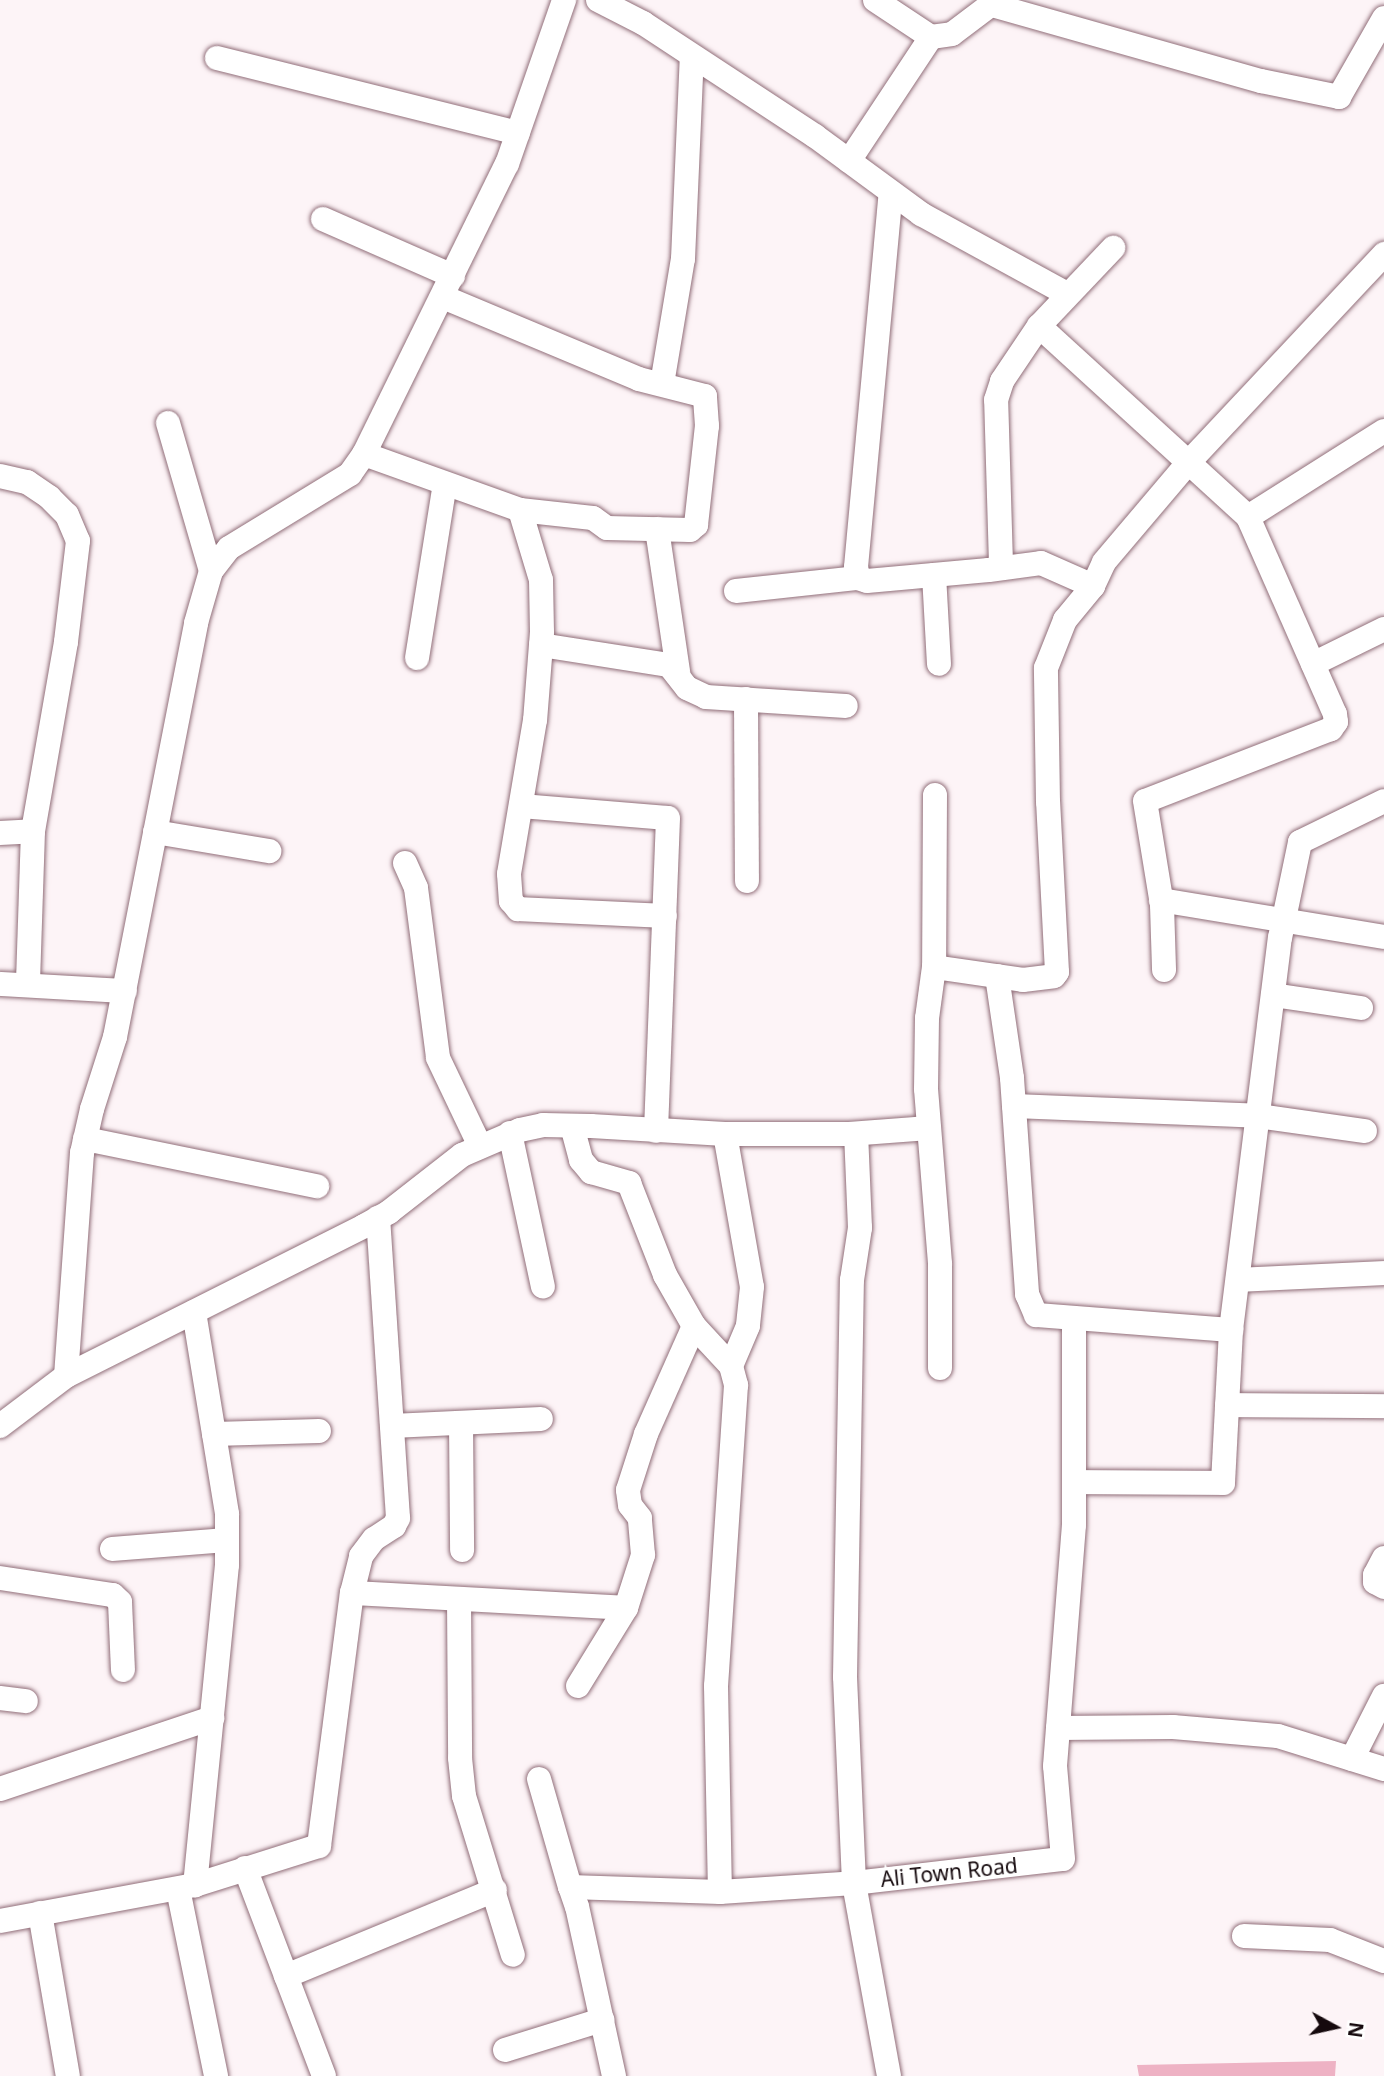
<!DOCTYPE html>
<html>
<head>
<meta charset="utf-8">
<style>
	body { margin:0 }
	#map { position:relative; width:1384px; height:2076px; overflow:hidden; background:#fdf4f7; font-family:"Noto Sans",sans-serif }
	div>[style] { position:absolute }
	.green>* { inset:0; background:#eeb2c4 }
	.roads { filter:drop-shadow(0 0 2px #916e79) drop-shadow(0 0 2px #916e79) }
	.minor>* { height:24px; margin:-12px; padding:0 12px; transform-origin:12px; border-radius:12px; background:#fff }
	span { translate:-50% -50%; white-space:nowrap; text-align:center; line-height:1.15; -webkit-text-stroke:5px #fff; paint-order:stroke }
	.street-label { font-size:21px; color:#15090d }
	.north { position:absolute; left:1300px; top:1992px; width:70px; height:70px; -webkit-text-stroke:5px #fff; paint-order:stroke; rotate:98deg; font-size:19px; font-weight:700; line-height:28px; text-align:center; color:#15090d }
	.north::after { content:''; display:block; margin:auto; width:24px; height:32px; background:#15090d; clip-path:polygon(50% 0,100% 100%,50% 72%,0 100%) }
</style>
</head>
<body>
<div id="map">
	<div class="green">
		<div style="clip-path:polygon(1336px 2061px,1335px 2076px,1139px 2076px,1137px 2065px)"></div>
	</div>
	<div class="roads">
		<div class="minor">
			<div style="left:598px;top:0;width:51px;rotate:27.1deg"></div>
			<div style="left:643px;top:23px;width:206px;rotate:33.3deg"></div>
			<div style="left:815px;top:136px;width:132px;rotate:36.3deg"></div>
			<div style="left:921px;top:214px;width:166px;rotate:28.7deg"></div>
			<div style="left:875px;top:0;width:67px;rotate:33.5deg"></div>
			<div style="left:992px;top:5px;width:280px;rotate:15.8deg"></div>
			<div style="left:1261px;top:81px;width:80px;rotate:11.6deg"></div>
			<div style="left:1339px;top:97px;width:91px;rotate:-60.3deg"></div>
			<div style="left:217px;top:58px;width:310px;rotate:14deg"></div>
			<div style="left:849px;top:161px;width:149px;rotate:-56.5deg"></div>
			<div style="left:931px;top:37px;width:21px;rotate:-8deg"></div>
			<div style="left:952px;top:34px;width:56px;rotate:-37.1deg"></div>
			<div style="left:323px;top:219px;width:142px;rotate:23.7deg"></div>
			<div style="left:1039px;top:326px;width:283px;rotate:42.4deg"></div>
			<div style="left:1248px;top:517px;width:215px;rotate:66.2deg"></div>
			<div style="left:1335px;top:714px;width:8px;rotate:83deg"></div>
			<div style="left:1336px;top:722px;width:9px;rotate:126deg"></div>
			<div style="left:1331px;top:729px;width:199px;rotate:158.8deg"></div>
			<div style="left:1145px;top:801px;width:105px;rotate:80.7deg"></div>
			<div style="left:1162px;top:905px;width:65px;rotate:88.2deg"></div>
			<div style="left:662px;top:384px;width:127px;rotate:-80.5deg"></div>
			<div style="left:683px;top:259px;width:203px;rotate:-87.5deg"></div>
			<div style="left:168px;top:423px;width:154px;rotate:73.8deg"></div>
			<div style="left:364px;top:454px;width:166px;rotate:19.7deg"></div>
			<div style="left:520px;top:510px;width:73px;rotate:6.3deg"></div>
			<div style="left:593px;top:518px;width:17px;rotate:36deg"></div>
			<div style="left:607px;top:528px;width:83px;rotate:1.4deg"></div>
			<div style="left:690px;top:530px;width:8px;rotate:-40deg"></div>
			<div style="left:696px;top:525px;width:100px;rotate:-83.7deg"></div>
			<div style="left:707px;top:426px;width:30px;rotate:-94deg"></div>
			<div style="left:705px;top:396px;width:68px;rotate:-165.6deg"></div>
			<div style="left:639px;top:379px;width:212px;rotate:-157.3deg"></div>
			<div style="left:0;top:476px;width:28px;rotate:13deg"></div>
			<div style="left:27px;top:482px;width:27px;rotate:34deg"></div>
			<div style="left:49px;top:497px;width:25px;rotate:45deg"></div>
			<div style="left:67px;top:515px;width:28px;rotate:67deg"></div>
			<div style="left:78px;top:541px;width:102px;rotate:96.8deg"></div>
			<div style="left:66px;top:642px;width:192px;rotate:99.9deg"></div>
			<div style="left:33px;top:831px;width:154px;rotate:91.9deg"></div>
			<div style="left:520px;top:510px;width:73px;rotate:73.3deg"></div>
			<div style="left:541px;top:580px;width:52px;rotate:88.9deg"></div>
			<div style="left:542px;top:632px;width:88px;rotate:94.5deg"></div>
			<div style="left:535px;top:720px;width:156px;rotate:99.6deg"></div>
			<div style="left:509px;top:874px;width:27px;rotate:86deg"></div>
			<div style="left:511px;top:901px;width:11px;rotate:49deg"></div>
			<div style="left:518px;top:909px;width:147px;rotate:2.7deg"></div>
			<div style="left:1248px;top:517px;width:161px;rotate:-32.3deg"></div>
			<div style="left:657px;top:529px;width:145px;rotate:81.6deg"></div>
			<div style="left:998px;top:568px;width:5px;rotate:-53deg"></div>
			<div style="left:1001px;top:564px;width:164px;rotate:-91.7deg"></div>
			<div style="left:996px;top:400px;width:20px;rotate:-72deg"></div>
			<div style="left:1002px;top:381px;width:66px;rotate:-56.1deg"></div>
			<div style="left:1039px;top:326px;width:108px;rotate:-46.5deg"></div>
			<div style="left:934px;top:575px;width:89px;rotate:86.8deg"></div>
			<div style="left:858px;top:578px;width:11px;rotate:-100deg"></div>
			<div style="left:856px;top:567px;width:376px;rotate:-84.7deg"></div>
			<div style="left:736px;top:591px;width:123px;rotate:-6.1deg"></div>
			<div style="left:858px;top:578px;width:9px;rotate:18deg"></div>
			<div style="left:867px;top:581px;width:122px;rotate:-5.2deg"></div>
			<div style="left:989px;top:570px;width:52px;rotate:-7.7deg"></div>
			<div style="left:1041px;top:563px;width:57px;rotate:23.9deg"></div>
			<div style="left:541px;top:645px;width:130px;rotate:8.9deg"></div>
			<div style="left:669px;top:665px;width:29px;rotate:52deg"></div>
			<div style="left:687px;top:688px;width:21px;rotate:25deg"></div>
			<div style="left:706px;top:697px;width:140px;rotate:3.7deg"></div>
			<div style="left:417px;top:658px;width:176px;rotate:-80.9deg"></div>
			<div style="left:1313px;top:664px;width:79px;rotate:-26.2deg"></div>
			<div style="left:746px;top:699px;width:182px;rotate:89.7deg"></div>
			<div style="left:935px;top:795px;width:172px;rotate:90.3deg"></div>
			<div style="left:934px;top:967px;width:51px;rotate:97.8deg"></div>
			<div style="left:927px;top:1018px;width:71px;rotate:90.8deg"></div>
			<div style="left:926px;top:1089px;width:176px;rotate:85.4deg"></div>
			<div style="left:940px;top:1264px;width:104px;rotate:90deg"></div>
			<div style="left:521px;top:806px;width:147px;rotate:4.7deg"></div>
			<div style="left:668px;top:818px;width:313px;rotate:92.2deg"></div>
			<div style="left:155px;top:832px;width:116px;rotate:9.5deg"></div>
			<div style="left:0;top:833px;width:33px;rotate:-3deg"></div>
			<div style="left:405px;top:863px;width:27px;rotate:66deg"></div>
			<div style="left:416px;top:888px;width:171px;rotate:82.6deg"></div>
			<div style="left:438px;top:1058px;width:98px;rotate:64.5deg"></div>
			<div style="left:1161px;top:900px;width:226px;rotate:9.4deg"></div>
			<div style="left:934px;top:967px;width:90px;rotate:8.3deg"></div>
			<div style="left:1023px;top:980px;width:31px;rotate:-7deg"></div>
			<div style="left:1054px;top:976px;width:5px;rotate:-53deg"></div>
			<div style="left:1057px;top:972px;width:170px;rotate:-93deg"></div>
			<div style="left:1048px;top:802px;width:134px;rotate:-90.9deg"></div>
			<div style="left:1046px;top:668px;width:52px;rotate:-68.4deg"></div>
			<div style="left:1065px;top:620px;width:44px;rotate:-50.5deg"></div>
			<div style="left:1093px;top:586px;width:26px;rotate:-65deg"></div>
			<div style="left:1104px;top:562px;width:130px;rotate:-49.7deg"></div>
			<div style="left:1188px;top:463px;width:287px;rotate:-46.8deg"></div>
			<div style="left:997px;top:976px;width:103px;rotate:81.6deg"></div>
			<div style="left:1012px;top:1078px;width:217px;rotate:86deg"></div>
			<div style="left:1027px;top:1294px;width:23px;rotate:67deg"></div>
			<div style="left:1036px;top:1315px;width:196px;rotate:4.4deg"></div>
			<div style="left:1231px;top:1330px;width:395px;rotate:-82.9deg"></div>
			<div style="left:1280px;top:938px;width:98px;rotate:-78.2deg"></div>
			<div style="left:1300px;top:842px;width:93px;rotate:-26deg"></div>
			<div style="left:0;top:984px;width:125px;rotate:3.2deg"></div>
			<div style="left:1273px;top:995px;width:89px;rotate:8.4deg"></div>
			<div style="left:1014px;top:1106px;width:244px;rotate:2.3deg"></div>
			<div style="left:1258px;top:1116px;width:108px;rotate:8deg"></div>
			<div style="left:572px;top:1126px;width:35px;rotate:75deg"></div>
			<div style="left:581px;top:1160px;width:16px;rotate:50deg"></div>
			<div style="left:591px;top:1172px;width:40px;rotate:16deg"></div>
			<div style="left:629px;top:1183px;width:99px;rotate:68.6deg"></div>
			<div style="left:665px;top:1275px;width:59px;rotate:60.4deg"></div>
			<div style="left:694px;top:1326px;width:54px;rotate:47.2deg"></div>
			<div style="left:731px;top:1366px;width:20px;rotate:75deg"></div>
			<div style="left:736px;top:1385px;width:302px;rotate:93.8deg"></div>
			<div style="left:716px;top:1686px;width:206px;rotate:88.9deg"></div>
			<div style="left:510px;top:1133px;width:157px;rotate:77.9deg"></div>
			<div style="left:725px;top:1134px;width:155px;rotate:80deg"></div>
			<div style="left:752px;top:1287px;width:39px;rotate:96deg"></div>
			<div style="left:748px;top:1326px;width:43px;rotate:113deg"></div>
			<div style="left:85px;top:1139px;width:237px;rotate:11.5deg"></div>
			<div style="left:1238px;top:1280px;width:146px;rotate:-2.7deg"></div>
			<div style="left:194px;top:1312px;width:205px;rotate:80.7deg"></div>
			<div style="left:227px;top:1514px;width:51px;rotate:90deg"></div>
			<div style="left:227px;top:1565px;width:322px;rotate:95.7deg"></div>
			<div style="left:66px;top:1376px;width:224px;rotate:-85.9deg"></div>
			<div style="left:82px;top:1153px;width:45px;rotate:-77.2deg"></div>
			<div style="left:92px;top:1109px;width:76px;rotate:-72.3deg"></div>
			<div style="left:115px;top:1037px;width:422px;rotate:-78.9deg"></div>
			<div style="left:196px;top:623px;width:54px;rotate:-73.9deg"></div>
			<div style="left:211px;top:571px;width:29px;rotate:-52deg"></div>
			<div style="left:229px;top:548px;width:142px;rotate:-31.4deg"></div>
			<div style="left:350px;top:474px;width:24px;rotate:-55deg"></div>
			<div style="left:364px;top:454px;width:323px;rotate:-63.8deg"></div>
			<div style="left:507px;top:164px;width:174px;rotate:-70.8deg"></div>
			<div style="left:1227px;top:1405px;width:157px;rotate:0.4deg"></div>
			<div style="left:461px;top:1423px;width:127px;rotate:89.5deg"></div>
			<div style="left:0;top:1426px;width:83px;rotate:-37.1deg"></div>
			<div style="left:66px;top:1376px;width:334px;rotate:-26.7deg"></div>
			<div style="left:364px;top:1226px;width:29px;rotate:-29deg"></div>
			<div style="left:389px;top:1212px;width:93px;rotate:-38deg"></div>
			<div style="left:462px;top:1155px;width:63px;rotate:-23.3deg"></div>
			<div style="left:520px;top:1130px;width:24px;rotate:-12deg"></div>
			<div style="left:543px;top:1125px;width:48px;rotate:1.2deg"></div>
			<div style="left:591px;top:1126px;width:134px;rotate:3.4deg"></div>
			<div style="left:725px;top:1134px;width:124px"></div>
			<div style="left:849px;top:1134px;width:80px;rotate:-4.3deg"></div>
			<div style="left:392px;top:1426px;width:149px;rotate:-2.7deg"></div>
			<div style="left:214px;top:1434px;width:105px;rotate:-1.6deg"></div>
			<div style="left:1075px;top:1482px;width:148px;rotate:0.4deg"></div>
			<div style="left:1223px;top:1483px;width:153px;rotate:-87deg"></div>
			<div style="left:112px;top:1549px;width:115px;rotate:-4.5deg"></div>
			<div style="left:1384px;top:1558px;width:19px;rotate:118deg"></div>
			<div style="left:1375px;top:1575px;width:7px;rotate:90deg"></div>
			<div style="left:1375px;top:1582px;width:10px;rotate:29deg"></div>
			<div style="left:0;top:1578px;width:114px;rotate:8.6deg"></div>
			<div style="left:113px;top:1595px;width:10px;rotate:45deg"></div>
			<div style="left:120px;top:1602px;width:68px;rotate:87.5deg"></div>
			<div style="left:352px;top:1593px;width:38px;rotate:-76deg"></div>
			<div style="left:361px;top:1556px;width:21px;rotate:-53deg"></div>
			<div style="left:374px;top:1539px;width:24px;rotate:-33deg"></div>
			<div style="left:394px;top:1526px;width:9px;rotate:-63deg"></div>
			<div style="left:398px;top:1518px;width:301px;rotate:-93.8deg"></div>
			<div style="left:459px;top:1599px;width:159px;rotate:89.6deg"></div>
			<div style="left:460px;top:1758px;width:38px;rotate:84deg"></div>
			<div style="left:464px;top:1796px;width:166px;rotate:72.9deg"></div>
			<div style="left:578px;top:1686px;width:92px;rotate:-58.4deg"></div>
			<div style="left:626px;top:1608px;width:56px;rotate:-72.2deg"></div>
			<div style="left:643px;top:1555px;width:37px;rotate:-95deg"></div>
			<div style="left:640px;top:1518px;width:16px;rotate:-128deg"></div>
			<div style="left:630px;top:1505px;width:15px;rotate:-98deg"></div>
			<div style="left:628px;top:1490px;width:59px;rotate:-72.2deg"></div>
			<div style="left:646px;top:1434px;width:118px;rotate:-66deg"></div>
			<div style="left:0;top:1698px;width:26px;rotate:7deg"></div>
			<div style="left:1058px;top:1728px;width:115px;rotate:-0.5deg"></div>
			<div style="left:1173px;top:1727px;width:105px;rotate:4.9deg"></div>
			<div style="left:1278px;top:1736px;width:111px;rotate:17.3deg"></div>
			<div style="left:1352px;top:1759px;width:71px;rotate:-63.1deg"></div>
			<div style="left:539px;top:1779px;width:112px;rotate:74deg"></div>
			<div style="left:0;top:1789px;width:224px;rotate:-18.5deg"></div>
			<div style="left:245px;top:1868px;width:222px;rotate:69.2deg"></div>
			<div style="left:178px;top:1889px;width:191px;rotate:78.5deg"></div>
			<div style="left:40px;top:1913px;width:165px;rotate:80.3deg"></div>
			<div style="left:0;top:1921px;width:198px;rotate:-10.5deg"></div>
			<div style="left:195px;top:1885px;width:130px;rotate:-17.5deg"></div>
			<div style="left:319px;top:1846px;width:255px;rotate:-82.6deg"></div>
			<div style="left:352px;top:1593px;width:274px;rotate:3.1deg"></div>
			<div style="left:1244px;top:1936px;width:86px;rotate:2.7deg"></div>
			<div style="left:1330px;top:1940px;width:58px;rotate:21.3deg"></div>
			<div style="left:286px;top:1976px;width:226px;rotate:-22.4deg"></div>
			<div style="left:505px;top:2050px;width:102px;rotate:-17.2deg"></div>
			<div style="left:614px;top:2076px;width:173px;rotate:-102.3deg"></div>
			<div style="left:577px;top:1907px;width:21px;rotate:-109deg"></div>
			<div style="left:570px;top:1887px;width:150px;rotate:1.9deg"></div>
			<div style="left:720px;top:1892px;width:134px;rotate:-3.8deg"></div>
			<div style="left:854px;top:1883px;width:206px;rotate:-92.5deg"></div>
			<div style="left:845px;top:1677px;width:397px;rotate:-89deg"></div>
			<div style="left:852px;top:1280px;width:53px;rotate:-81.3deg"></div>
			<div style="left:860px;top:1228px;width:94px;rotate:-92.4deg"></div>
			<div style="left:889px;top:2076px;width:196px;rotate:-100.3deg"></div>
			<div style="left:854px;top:1883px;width:210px;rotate:-6.6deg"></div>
			<div style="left:1063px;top:1859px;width:93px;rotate:-94.9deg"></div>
			<div style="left:1055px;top:1766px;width:242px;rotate:-85.5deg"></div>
			<div style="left:1074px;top:1525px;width:207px;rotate:-90deg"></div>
		</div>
	</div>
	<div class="street-label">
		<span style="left:949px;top:1872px;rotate:-6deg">Ali Town Road</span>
	</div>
	<div class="north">N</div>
</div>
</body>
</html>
